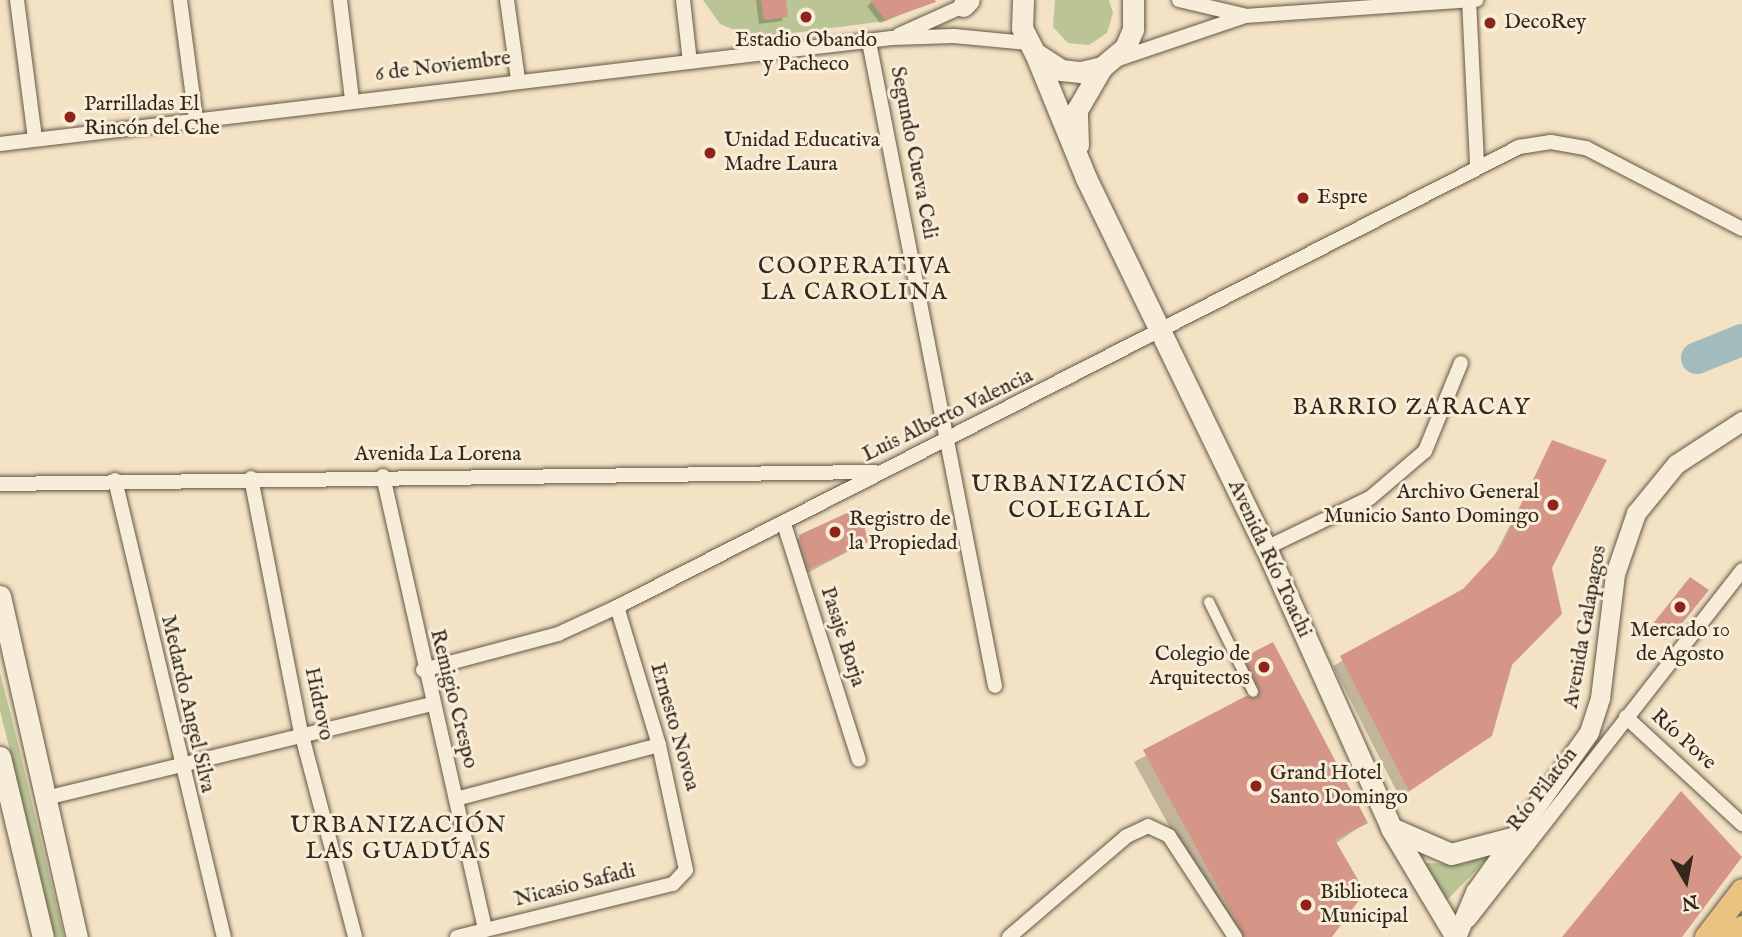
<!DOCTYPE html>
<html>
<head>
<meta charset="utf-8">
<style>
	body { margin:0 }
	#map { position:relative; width:1742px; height:937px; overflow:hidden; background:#f3e3c4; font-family:"IM FELL English",serif }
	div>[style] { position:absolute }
	.green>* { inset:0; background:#bac495 }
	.shadow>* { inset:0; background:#0003 }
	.river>* { height:32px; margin:-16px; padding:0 16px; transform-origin:16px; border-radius:16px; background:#a1bbbf }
	.building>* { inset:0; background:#d59687 }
	.roads { filter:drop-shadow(0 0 2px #645746) drop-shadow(0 0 2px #645746) }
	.pedestrian>* { height:10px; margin:-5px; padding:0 5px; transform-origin:5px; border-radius:5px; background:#f7edd9 }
	.minor>* { height:14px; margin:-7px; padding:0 7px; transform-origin:7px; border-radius:7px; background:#f7edd9 }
	.tertiary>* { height:19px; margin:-9.5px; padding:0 9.5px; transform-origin:9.5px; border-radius:9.5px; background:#f7edd9 }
	.secondary>* { height:21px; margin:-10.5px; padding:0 10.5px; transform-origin:10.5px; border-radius:10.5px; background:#f7edd9 }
	.primary>* { height:23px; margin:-11.5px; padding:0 11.5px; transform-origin:11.5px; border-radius:11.5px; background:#eac282 }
	.dots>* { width:19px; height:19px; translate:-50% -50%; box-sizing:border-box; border:4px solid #f7edd9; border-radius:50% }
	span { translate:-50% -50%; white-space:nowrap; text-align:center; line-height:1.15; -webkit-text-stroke:6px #f7edd9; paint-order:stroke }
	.poi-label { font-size:21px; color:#34281c }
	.left { translate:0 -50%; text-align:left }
	.right { translate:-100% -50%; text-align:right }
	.street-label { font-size:21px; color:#34281c }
	.neighbourhood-label { font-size:23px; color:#34281c; letter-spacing:2px }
	.north { position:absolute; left:1651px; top:846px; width:70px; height:70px; -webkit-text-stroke:5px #f7edd9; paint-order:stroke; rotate:170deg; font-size:19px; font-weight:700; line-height:28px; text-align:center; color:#34281c }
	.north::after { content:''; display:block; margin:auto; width:24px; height:32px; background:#34281c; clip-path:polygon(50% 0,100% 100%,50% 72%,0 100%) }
</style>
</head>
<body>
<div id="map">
	<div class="green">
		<div style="clip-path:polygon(703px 0,936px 0,886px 21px,755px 38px,720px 24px)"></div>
		<div style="clip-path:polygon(1055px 0,1109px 0,1113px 13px,1107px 33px,1089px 45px,1068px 43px,1053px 27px)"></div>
		<div style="clip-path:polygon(0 673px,14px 727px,64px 937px,55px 937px,0 710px)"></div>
		<div style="clip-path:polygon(1493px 853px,1445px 902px,1424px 863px,1462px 864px)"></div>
	</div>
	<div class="shadow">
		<div style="clip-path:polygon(784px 0,782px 21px,759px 24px,756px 0)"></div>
		<div style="clip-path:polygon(874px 0,931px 0,880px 23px,867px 6px)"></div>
		<div style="clip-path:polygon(1553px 442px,1491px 735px,1400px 798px,1333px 666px,1463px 591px,1492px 560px)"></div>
		<div style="clip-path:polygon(800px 537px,866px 542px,798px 578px,789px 547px)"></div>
		<div style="clip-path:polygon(1685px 584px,1670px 636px,1665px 640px,1649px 630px)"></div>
		<div style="clip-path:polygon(1246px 658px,1365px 823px,1335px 844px,1329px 937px,1230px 937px,1134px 762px,1250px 699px,1235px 668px)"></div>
	</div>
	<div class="river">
		<div style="left:1697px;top:358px;width:48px;rotate:-21.8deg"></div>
	</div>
	<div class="building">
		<div style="clip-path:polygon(761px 0,786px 0,788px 17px,764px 20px)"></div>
		<div style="clip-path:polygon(870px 0,935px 0,936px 2px,885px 20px)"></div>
		<div style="clip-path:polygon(1552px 440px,1607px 460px,1552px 568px,1562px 614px,1512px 665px,1492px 736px,1409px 791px,1340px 656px,1463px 589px,1500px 549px)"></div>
		<div style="clip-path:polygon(860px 507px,868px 542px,809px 569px,799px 535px)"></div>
		<div style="clip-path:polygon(1690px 577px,1709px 590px,1671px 637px,1652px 625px)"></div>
		<div style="clip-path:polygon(1273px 642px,1368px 823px,1335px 840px,1365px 892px,1332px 937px,1245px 937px,1143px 750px,1246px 696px,1257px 699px,1260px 689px,1244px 657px)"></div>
		<div style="clip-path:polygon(1681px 791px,1742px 857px,1682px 937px,1562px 937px)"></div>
	</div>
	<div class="roads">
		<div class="pedestrian">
			<div style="left:1209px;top:602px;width:100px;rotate:63.9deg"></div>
		</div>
		<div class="minor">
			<div style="left:17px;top:0;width:140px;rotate:82.6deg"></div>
			<div style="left:180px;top:0;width:121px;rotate:82.4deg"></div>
			<div style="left:340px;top:0;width:100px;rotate:83.1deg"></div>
			<div style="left:507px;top:0;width:80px;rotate:82.1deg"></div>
			<div style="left:683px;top:0;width:62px;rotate:83.6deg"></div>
			<div style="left:1179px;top:0;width:66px;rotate:13.2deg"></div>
			<div style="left:1469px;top:0;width:164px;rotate:87.2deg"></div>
			<div style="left:899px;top:35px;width:78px;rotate:-24.3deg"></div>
			<div style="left:869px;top:42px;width:656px;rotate:78.93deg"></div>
			<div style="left:1118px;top:59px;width:134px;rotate:-18.7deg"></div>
			<div style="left:1245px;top:16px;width:232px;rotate:-4deg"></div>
			<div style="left:0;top:144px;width:898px;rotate:-6.78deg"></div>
			<div style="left:892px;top:38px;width:62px;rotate:-1.8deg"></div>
			<div style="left:954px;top:36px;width:74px;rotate:5.4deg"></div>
			<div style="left:383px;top:476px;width:465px;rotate:77.3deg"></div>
			<div style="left:251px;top:478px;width:259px;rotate:78.9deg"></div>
			<div style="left:301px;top:732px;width:212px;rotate:75.2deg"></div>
			<div style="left:115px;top:480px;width:470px;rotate:76.6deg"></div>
			<div style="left:0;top:484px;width:875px;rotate:-0.79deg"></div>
			<div style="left:785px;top:527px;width:244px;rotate:72.4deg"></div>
			<div style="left:1266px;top:548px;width:115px;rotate:-25.7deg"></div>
			<div style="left:1370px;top:498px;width:72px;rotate:-40.5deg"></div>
			<div style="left:1425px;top:451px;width:95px;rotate:-67.8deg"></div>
			<div style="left:423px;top:670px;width:140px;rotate:-14.9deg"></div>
			<div style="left:558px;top:634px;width:65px;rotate:-24.6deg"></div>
			<div style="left:617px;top:607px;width:1013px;rotate:-27.02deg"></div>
			<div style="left:1519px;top:147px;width:32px;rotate:-9deg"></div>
			<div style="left:1551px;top:142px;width:36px;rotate:10deg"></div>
			<div style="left:1586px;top:148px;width:176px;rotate:27.4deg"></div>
			<div style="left:1626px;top:717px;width:158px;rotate:42.7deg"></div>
			<div style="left:46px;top:798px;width:398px;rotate:-13.7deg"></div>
			<div style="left:456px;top:799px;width:210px;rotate:-14.9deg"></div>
			<div style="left:1469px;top:920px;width:444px;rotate:-52deg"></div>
			<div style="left:457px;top:937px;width:222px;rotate:-13.8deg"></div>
			<div style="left:673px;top:884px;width:19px;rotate:-47deg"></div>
			<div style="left:686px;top:870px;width:128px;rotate:-102.2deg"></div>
			<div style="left:659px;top:745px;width:144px;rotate:-106.9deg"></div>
			<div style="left:1009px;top:937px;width:155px;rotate:-40.6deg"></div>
			<div style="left:1127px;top:836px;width:23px;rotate:-25deg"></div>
			<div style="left:1148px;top:826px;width:23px;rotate:25deg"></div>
			<div style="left:1169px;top:836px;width:121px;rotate:56.8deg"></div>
		</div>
		<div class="tertiary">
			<div style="left:1456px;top:937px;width:49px;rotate:-67.1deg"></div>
			<div style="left:1475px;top:892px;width:196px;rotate:-54.5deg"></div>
			<div style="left:1589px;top:732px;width:36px;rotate:-72deg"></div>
			<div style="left:1600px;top:698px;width:125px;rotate:-83.1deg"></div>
			<div style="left:1615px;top:574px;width:65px;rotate:-71deg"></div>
			<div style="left:1636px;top:513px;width:63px;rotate:-50.8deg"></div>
			<div style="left:1676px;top:464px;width:79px;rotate:-33.1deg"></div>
		</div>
		<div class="secondary">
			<div style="left:1023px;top:0;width:28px;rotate:92deg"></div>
			<div style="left:1022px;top:28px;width:28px;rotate:63deg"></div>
			<div style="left:1035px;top:53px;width:31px;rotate:33deg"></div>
			<div style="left:1061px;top:70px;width:20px;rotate:6deg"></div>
			<div style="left:1081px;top:72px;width:22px;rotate:-13deg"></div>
			<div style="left:1102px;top:67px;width:30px;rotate:-40deg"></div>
			<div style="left:1125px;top:48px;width:21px;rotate:-67deg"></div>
			<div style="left:1133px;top:29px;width:29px;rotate:-90deg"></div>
			<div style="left:963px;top:6px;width:8px;rotate:-45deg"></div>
			<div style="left:1035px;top:53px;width:135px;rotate:67.8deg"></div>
			<div style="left:1086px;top:178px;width:411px;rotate:64.1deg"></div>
			<div style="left:1266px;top:548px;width:307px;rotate:65.9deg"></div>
			<div style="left:1391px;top:828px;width:127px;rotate:59.2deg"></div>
			<div style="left:1078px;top:145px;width:35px;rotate:-92deg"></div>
			<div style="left:1077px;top:110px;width:50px;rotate:-59.8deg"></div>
			<div style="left:0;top:596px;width:350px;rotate:77.3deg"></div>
			<div style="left:0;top:757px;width:185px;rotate:76.6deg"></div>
			<div style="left:1391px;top:828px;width:65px;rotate:23.4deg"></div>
			<div style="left:1451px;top:854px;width:66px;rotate:-14.9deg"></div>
		</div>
		<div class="primary">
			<div style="left:1725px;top:936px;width:19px;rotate:-28deg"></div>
			<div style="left:1706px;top:937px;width:59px;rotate:-52.5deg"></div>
		</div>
	</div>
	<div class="dots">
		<div style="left:806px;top:17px;background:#8f2418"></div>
		<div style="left:1490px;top:23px;background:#8f2418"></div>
		<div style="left:70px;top:117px;background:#8f2418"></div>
		<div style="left:710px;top:153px;background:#8f2418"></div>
		<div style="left:1303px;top:198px;background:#8f2418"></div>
		<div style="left:1553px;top:505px;background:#8f2418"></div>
		<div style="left:835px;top:532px;background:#8f2418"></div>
		<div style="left:1680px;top:607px;background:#8f2418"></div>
		<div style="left:1264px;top:667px;background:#8f2418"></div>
		<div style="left:1256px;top:786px;background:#8f2418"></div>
		<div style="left:1306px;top:905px;background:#8f2418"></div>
	</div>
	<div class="poi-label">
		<span class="left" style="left:1504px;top:23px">DecoRey</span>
		<span style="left:806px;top:53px">Estadio Obando<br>y Pacheco</span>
		<span class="left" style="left:84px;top:117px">Parrilladas El<br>Rincón del Che</span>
		<span class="left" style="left:724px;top:153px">Unidad Educativa<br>Madre Laura</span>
		<span class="left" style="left:1317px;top:198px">Espre</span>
		<span class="right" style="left:1539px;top:505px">Archivo General<br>Municio Santo Domingo</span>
		<span class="left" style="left:849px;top:532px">Registro de<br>la Propiedad</span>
		<span style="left:1680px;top:643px">Mercado 10<br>de Agosto</span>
		<span class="right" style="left:1250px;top:667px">Colegio de<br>Arquitectos</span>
		<span class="left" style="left:1270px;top:786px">Grand Hotel<br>Santo Domingo</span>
		<span class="left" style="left:1320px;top:905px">Biblioteca<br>Municipal</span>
	</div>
	<div class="street-label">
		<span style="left:443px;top:67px;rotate:-7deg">6 de Noviembre</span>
		<span style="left:913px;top:153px;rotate:79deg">Segundo Cueva Celi</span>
		<span style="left:948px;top:416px;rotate:-26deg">Luis Alberto Valencia</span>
		<span style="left:438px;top:455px">Avenida La Lorena</span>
		<span style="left:1269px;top:559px;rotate:65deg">Avenida Río Toachi</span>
		<span style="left:1586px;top:627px;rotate:-80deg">Avenida Galapagos</span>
		<span style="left:842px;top:637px;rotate:72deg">Pasaje Borja</span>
		<span style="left:453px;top:699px;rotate:76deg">Remigio Crespo</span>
		<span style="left:187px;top:704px;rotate:77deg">Medardo Angel Silva</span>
		<span style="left:318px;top:704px;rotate:78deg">Hidrovo</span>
		<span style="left:674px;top:727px;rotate:74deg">Ernesto Novoa</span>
		<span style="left:1683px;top:740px;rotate:42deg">Río Pove</span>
		<span style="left:1543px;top:790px;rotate:-52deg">Río Pilatón</span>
		<span style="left:575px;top:886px;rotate:-14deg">Nicasio Safadi</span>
	</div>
	<div class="neighbourhood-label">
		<span style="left:855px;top:280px">COOPERATIVA<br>LA CAROLINA</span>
		<span style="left:1412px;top:408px">BARRIO ZARACAY</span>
		<span style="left:1080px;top:498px">URBANIZACIÓN<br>COLEGIAL</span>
		<span style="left:399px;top:839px">URBANIZACIÓN<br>LAS GUADÚAS</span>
	</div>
	<div class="north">N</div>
</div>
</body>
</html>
